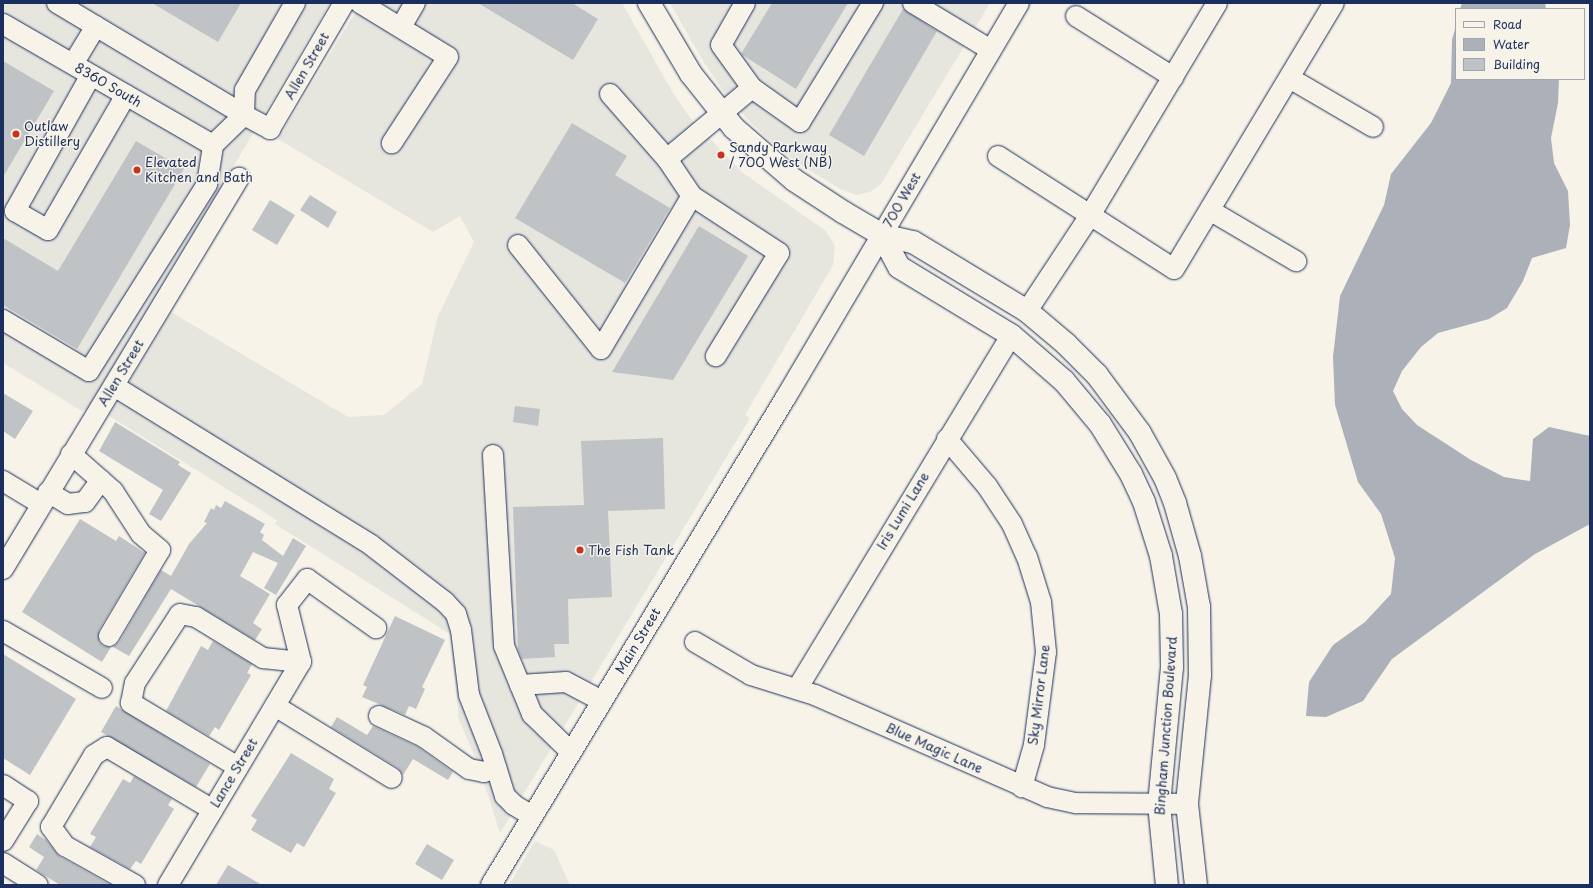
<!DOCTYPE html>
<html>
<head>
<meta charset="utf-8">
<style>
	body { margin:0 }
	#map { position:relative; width:1593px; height:888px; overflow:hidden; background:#f7f3e8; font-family:"Playpen Sans",sans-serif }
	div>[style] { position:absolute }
	.built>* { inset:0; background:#e6e5de }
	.water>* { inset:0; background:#acb0b9 }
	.building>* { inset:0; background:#c0c3c5 }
	.roads { filter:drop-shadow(0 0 1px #1b2f5e) drop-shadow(0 0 1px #1b2f5e) }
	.minor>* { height:20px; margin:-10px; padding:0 10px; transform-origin:10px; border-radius:10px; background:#f7f3e8 }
	.major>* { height:22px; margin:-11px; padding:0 11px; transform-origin:11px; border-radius:11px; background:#f7f3e8 }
	.dots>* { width:11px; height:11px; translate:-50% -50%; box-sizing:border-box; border:2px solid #f7f3e8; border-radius:50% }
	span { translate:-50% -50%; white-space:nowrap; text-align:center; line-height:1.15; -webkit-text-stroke:3px #f7f3e8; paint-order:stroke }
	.street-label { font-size:13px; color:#1b2f5e }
	.poi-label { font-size:13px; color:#1b2f5e }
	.left { translate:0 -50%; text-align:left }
	.frame { position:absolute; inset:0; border:4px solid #1b2f5e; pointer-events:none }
	.legend { position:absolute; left:1455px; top:8px; width:130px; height:72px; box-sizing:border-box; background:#f7f3e8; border:1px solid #9fa5b1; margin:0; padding:5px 7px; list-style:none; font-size:12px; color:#1b2f5e }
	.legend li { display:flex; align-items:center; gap:8px; height:20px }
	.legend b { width:20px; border:1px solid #9fa5b1 }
</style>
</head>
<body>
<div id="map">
	<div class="built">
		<div style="clip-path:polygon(3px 3px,330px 3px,92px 406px,82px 411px,3px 363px)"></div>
		<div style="clip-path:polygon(361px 3px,622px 3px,673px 93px,691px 119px,743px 173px,826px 231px,835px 246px,833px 265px,745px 415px,750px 418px,500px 833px,477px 761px,459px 720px,450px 634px,275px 524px,277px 520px,109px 416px,171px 312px,348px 417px,384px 415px,422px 384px,438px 316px,474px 242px,460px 216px,433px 232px,278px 139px)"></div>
		<div style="clip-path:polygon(670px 3px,990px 3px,881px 184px,870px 192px,857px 195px,842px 190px,804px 167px,780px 150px,750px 122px,724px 92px,703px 61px)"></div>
		<div style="clip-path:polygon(535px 841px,554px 850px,570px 885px,509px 885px)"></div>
	</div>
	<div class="water">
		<div style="clip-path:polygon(1462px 3px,1545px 3px,1546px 9px,1460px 9px)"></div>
		<div style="clip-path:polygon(1456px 25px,1456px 79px,1559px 79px,1558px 103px,1551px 138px,1554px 163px,1568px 191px,1570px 225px,1566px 248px,1532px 258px,1523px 281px,1507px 308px,1489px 319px,1438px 333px,1421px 347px,1402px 371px,1393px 391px,1402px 409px,1417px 425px,1471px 460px,1504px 477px,1530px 481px,1533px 439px,1549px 427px,1590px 436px,1590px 524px,1535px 554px,1392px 659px,1363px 701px,1326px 717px,1306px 716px,1309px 682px,1333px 645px,1365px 622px,1391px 594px,1395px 558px,1381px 514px,1358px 482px,1335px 405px,1333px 357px,1340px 296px,1384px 205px,1391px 174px,1431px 123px,1451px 83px,1452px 40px)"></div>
	</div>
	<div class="building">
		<div style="clip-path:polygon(152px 3px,241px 3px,218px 42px)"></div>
		<div style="clip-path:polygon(478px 3px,572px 3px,598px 19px,573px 60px)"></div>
		<div style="clip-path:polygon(772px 3px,848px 3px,796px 89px,741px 54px)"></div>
		<div style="clip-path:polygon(903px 9px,937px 31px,864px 156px,829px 135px)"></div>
		<div style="clip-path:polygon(3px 61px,54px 91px,3px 177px)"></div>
		<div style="clip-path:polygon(572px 123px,627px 156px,615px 175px,670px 208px,625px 283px,515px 218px)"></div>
		<div style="clip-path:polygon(136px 141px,184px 169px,77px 349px,3px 305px,3px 238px,58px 271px)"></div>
		<div style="clip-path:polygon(310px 195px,337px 212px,328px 228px,300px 210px)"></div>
		<div style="clip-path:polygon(270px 200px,295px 215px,277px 245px,252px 230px)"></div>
		<div style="clip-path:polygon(699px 226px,748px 256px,673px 380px,612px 372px)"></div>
		<div style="clip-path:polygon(3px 393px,33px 411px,15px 439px,3px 431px)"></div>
		<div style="clip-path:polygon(515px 406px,540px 409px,538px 426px,513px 422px)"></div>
		<div style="clip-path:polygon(115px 422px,180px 462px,178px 465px,191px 473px,161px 521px,149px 514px,163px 490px,99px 451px)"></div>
		<div style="clip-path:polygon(663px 438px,665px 509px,608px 511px,612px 597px,568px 599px,569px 644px,554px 644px,555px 657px,522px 659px,518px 650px,513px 507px,584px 505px,581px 441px)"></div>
		<div style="clip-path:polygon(225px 501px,265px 524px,260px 532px,264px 535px,262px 540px,283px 556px,293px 538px,306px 546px,276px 595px,264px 588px,278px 563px,253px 552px,240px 576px,270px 594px,253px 623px,262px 629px,255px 640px,171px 589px,129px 656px,113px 647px,119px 642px,161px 570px,171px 576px,189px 544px,207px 523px,204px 522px,211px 508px,214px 510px,216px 505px,221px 508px)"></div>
		<div style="clip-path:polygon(80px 519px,116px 541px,119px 536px,145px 553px,99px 630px,99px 642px,103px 646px,111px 647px,102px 662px,22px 612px)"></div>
		<div style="clip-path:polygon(395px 616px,445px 640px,422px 687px,425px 689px,416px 709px,409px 706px,405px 715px,362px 697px,367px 687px,363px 685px)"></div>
		<div style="clip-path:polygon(213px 641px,252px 664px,247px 673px,251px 675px,219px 730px,215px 727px,209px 736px,166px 711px,201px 646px,208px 650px)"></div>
		<div style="clip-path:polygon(3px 654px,76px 699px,30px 775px,3px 758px)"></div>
		<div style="clip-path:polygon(116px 706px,210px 764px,196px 787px,101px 732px)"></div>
		<div style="clip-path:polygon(337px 717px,367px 735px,373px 726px,418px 747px,453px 772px,448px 780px,413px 759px,403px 775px,398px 768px,331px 727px)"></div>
		<div style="clip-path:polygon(291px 753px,334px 779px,329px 789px,336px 793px,304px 847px,297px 843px,291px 853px,251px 830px,257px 820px,251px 816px)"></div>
		<div style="clip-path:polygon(134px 776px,172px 799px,168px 805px,174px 809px,141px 864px,136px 861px,130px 869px,90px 847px,96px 837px,90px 834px,123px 779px,130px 783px)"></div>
		<div style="clip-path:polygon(37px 834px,46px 840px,59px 856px,111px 885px,60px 885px,36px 870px,44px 857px,29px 847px)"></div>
		<div style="clip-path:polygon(427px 844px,454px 860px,442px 880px,415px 864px)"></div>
		<div style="clip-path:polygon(228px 865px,262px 885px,216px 885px)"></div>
	</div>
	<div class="roads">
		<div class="minor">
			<div style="left:57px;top:3px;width:218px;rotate:30.9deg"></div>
			<div style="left:244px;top:115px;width:25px;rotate:-88deg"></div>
			<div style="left:245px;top:90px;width:100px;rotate:-60.1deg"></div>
			<div style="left:360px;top:3px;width:103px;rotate:31.5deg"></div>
			<div style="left:448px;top:57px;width:103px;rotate:123.1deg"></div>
			<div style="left:745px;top:3px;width:48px;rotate:119.7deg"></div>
			<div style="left:721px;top:45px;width:53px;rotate:54.2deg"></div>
			<div style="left:752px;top:88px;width:59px;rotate:35.3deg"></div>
			<div style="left:800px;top:122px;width:140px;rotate:-58.5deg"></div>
			<div style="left:913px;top:3px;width:91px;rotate:31.1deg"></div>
			<div style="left:1076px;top:16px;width:115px;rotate:32.2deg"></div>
			<div style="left:3px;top:24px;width:242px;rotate:30deg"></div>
			<div style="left:401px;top:27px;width:28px;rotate:-60deg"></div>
			<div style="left:73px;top:64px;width:44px;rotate:-58.8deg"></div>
			<div style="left:91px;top:75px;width:156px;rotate:119.2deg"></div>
			<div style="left:15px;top:211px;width:38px;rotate:30deg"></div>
			<div style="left:48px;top:230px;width:156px;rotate:-60deg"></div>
			<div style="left:1291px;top:79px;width:95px;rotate:30.3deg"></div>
			<div style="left:610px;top:94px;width:86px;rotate:48.8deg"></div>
			<div style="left:667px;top:159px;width:111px;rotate:-39.9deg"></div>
			<div style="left:998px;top:156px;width:209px;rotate:32.7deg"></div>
			<div style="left:1174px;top:269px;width:310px;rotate:-59deg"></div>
			<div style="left:667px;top:159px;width:45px;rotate:56deg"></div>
			<div style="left:692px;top:196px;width:104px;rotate:33.2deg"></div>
			<div style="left:779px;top:253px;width:121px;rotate:121.5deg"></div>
			<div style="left:1211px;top:211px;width:99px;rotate:30.5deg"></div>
			<div style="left:518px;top:245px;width:133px;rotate:51.4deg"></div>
			<div style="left:601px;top:349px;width:178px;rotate:-59.3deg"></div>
			<div style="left:1027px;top:311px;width:113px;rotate:-56.6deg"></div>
			<div style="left:1089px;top:217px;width:249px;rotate:-59.1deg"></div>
			<div style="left:3px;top:320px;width:100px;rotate:30.7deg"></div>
			<div style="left:89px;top:371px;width:221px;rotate:-57.7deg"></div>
			<div style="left:207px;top:184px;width:39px;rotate:-81deg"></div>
			<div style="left:213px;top:145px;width:43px;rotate:-44.1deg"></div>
			<div style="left:244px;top:115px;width:30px;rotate:28deg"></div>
			<div style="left:270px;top:129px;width:146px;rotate:-59.6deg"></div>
			<div style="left:114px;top:386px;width:302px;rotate:31.7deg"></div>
			<div style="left:371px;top:545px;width:93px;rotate:37.6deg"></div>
			<div style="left:445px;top:602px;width:16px;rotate:47deg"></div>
			<div style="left:456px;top:614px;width:17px;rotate:73deg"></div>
			<div style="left:461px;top:630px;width:65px;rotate:83deg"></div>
			<div style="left:469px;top:695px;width:63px;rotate:68.7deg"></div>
			<div style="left:492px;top:754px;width:44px;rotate:72.8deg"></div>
			<div style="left:505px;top:796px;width:13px;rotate:45deg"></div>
			<div style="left:514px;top:805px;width:21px;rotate:31deg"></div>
			<div style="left:947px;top:439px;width:62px;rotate:49.6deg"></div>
			<div style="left:987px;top:486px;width:45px;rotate:56.7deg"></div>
			<div style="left:1012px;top:524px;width:36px;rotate:66deg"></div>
			<div style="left:1027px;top:557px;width:47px;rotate:72.7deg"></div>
			<div style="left:1041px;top:602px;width:50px;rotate:84.3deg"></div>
			<div style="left:1046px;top:652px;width:94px;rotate:97.4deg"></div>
			<div style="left:1034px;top:745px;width:44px;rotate:105.9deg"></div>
			<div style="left:71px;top:454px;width:56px;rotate:41.4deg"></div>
			<div style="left:113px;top:491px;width:51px;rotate:56.9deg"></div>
			<div style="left:141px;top:534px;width:25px;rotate:40deg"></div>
			<div style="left:160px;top:550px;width:100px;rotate:120.7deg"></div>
			<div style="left:493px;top:455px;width:191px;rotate:86.7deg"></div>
			<div style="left:504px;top:646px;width:74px;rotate:67.6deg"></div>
			<div style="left:532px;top:714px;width:54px;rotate:44.3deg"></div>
			<div style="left:3px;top:481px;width:44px;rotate:31.2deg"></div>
			<div style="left:48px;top:492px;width:23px;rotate:31deg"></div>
			<div style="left:68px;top:504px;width:17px;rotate:-7deg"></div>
			<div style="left:85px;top:502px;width:27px;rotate:-54deg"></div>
			<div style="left:3px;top:569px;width:457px;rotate:-58.9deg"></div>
			<div style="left:3px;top:631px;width:114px;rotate:29.9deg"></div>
			<div style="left:695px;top:642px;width:65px;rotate:30.5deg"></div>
			<div style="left:751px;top:675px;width:67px;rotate:17.4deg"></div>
			<div style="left:815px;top:695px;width:253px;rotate:23.7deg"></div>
			<div style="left:1047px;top:797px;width:30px;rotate:12deg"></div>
			<div style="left:1076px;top:803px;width:111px;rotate:0.5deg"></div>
			<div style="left:301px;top:662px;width:59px;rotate:-103.8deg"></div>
			<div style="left:287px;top:605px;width:33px;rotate:-52deg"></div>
			<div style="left:307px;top:579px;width:85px;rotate:35.4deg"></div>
			<div style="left:520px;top:685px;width:46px;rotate:-3.7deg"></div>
			<div style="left:566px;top:682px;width:41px;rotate:27.8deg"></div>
			<div style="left:797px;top:689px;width:414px;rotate:-58.8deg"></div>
			<div style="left:275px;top:706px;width:137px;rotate:31.6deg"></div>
			<div style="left:379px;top:716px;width:50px;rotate:25deg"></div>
			<div style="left:424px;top:737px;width:55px;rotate:35.4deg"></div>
			<div style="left:469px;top:769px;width:15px;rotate:11deg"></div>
			<div style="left:484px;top:772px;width:13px;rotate:-18deg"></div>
			<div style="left:238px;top:767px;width:125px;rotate:-149.1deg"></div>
			<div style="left:131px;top:703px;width:20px;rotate:-79deg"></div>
			<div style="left:135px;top:683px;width:82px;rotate:-56.9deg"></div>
			<div style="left:180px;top:614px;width:16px;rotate:11deg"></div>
			<div style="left:196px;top:617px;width:79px;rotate:31.5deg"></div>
			<div style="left:263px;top:658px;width:38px;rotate:6deg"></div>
			<div style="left:3px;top:785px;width:30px;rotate:33deg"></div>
			<div style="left:28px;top:801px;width:47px;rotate:122deg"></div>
			<div style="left:3px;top:863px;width:41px;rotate:32.2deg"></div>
			<div style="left:135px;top:885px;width:80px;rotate:-150.9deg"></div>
			<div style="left:65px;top:846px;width:24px;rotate:-126deg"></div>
			<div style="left:51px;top:827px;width:84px;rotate:-59.2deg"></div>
			<div style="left:94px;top:755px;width:15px;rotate:-32deg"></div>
			<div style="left:107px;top:747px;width:123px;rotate:30.7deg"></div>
			<div style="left:168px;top:885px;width:260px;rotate:-59.2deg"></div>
			<div style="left:491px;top:885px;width:570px;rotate:-58.85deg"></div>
			<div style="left:786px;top:397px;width:458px;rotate:-59.4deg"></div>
		</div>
		<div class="major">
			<div style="left:649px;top:3px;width:82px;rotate:59.4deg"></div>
			<div style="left:691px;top:74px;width:69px;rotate:51.5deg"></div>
			<div style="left:734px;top:128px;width:79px;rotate:40.9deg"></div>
			<div style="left:794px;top:180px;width:59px;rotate:33.1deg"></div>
			<div style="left:843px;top:212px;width:45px;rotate:30.5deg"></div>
			<div style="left:882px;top:235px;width:32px;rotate:13deg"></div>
			<div style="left:913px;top:242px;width:133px;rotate:31.2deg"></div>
			<div style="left:1027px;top:311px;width:51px;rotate:40.2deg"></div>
			<div style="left:1066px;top:344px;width:44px;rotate:45deg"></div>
			<div style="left:1097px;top:375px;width:72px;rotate:53.4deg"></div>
			<div style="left:1140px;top:433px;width:51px;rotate:60.9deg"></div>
			<div style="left:1165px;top:478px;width:27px;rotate:68deg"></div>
			<div style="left:1175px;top:503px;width:55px;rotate:74.2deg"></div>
			<div style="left:1190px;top:556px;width:52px;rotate:80deg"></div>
			<div style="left:1199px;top:607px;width:68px;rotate:89.2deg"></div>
			<div style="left:1200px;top:675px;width:130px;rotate:95.8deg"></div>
			<div style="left:1187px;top:804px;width:81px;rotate:83.7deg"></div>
			<div style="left:882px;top:235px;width:36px;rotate:62deg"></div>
			<div style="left:899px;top:267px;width:131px;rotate:31.3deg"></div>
			<div style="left:1011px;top:335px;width:70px;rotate:41deg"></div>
			<div style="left:1064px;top:381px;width:56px;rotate:50.1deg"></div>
			<div style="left:1100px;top:424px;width:59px;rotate:58.2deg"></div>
			<div style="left:1131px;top:474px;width:31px;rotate:65deg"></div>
			<div style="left:1144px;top:502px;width:57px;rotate:72.5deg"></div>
			<div style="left:1161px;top:556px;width:59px;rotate:80.2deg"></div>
			<div style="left:1171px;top:614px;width:53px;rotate:88.9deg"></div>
			<div style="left:1172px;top:667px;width:138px;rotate:95.4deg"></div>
			<div style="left:1159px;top:804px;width:81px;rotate:84.4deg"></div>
		</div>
	</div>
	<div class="dots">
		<div style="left:16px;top:134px;background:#c8321e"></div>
		<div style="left:721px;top:155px;background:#c8321e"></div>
		<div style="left:137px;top:170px;background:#c8321e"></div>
		<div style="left:580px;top:550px;background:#c8321e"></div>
	</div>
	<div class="street-label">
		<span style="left:307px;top:66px;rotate:-60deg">Allen Street</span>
		<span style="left:108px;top:85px;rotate:30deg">8360 South</span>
		<span style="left:902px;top:200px;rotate:-60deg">700 West</span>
		<span style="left:121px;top:373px;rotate:-59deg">Allen Street</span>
		<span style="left:903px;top:511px;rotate:-59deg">Iris Lumi Lane</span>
		<span style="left:638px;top:641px;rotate:-59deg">Main Street</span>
		<span style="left:1039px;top:695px;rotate:-83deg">Sky Mirror Lane</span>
		<span style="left:1166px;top:726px;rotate:-86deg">Bingham Junction Boulevard</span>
		<span style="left:934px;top:748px;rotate:24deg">Blue Magic Lane</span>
		<span style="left:234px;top:773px;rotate:-59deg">Lance Street</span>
	</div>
	<div class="poi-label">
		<span class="left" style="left:24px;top:134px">Outlaw<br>Distillery</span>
		<span class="left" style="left:729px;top:155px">Sandy Parkway<br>/ 700 West (NB)</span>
		<span class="left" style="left:145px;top:170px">Elevated<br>Kitchen and Bath</span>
		<span class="left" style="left:588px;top:550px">The Fish Tank</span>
	</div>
	<div class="frame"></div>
	<ul class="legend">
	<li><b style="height:5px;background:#f7f3e8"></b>Road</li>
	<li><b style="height:11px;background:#acb0b9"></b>Water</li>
	<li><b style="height:11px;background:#c0c3c5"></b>Building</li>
	</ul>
</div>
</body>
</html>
